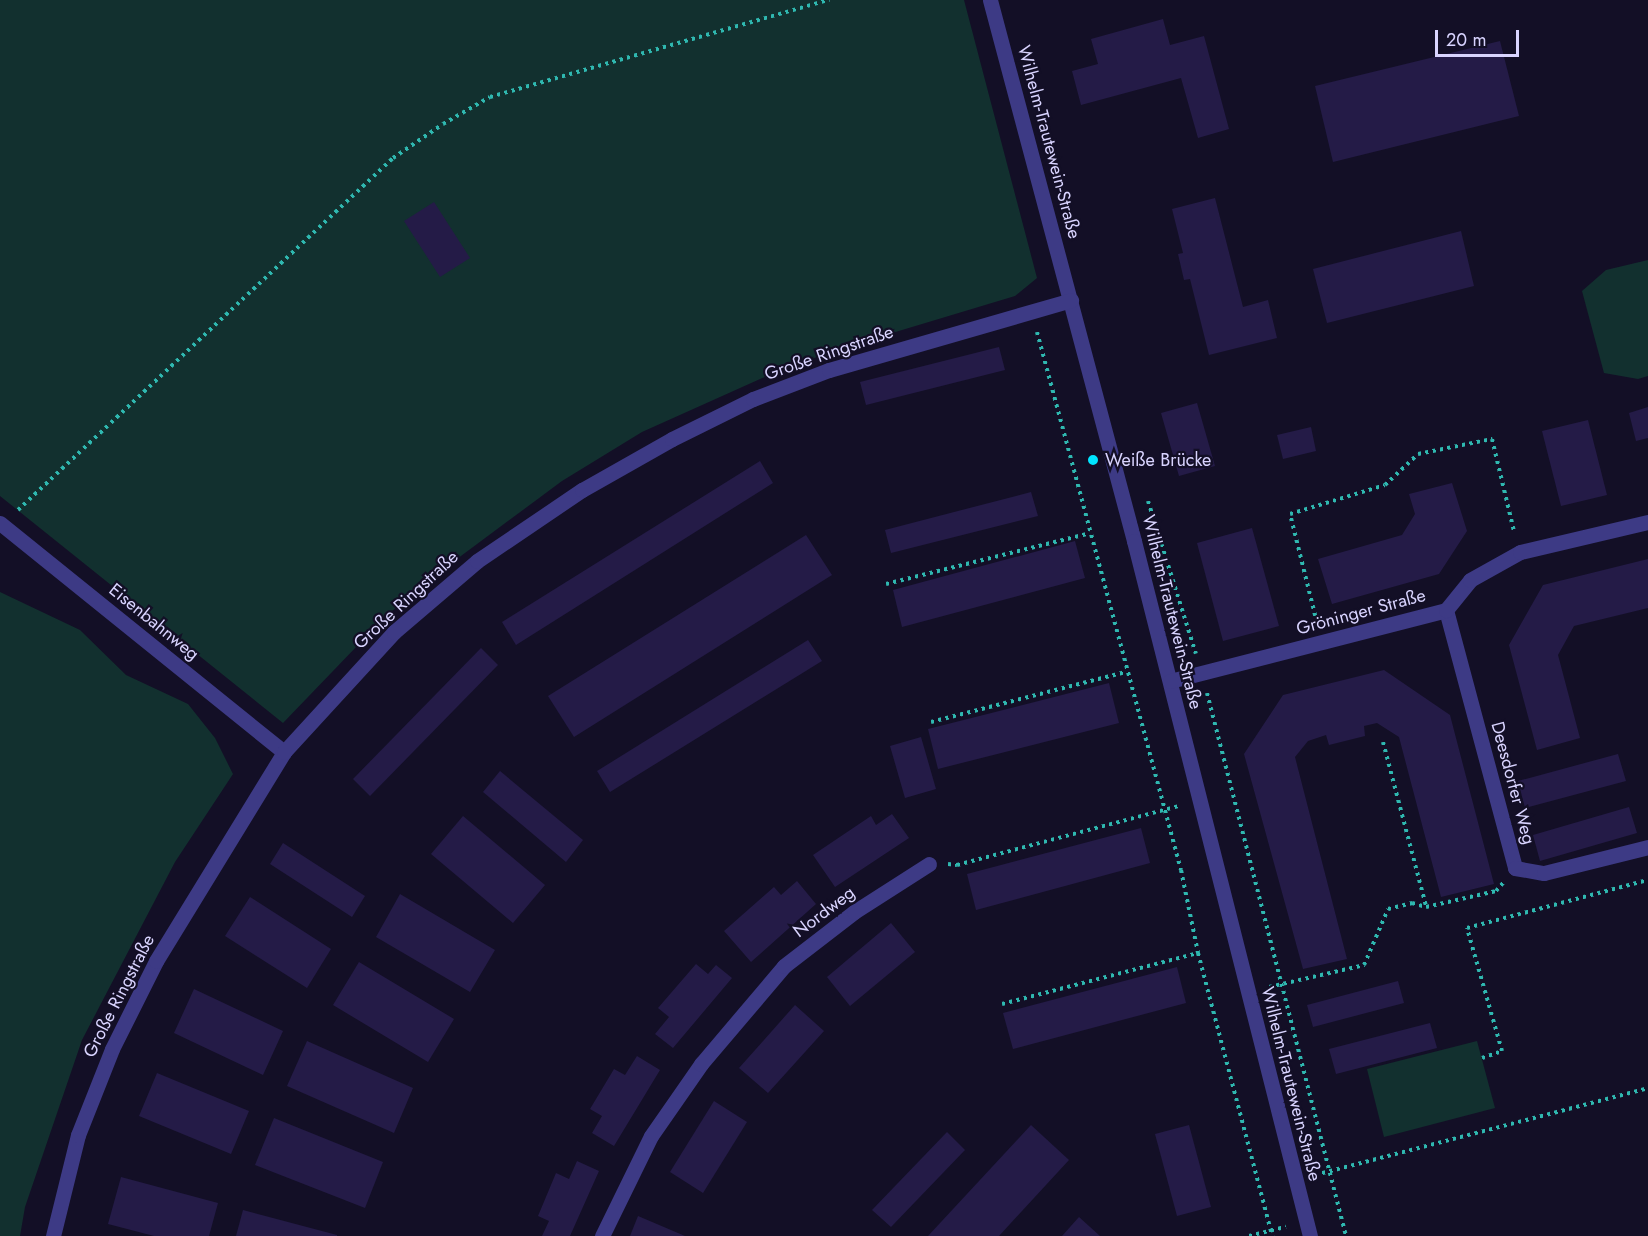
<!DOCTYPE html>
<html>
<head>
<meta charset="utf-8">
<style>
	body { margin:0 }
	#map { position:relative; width:1648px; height:1236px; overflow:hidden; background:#130f26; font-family:Jost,sans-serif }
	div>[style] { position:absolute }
	.green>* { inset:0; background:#12302f }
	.building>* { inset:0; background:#241b47 }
	.path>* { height:4px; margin-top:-2px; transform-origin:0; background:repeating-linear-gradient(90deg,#2fb8b0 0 3px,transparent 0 7.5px) }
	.minor>* { height:15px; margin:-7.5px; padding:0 7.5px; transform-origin:7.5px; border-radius:7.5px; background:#3d3a85 }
	.dots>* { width:16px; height:16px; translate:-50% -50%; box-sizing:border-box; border:3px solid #130f26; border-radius:50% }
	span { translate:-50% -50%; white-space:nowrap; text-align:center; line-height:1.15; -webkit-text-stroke:4.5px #130f26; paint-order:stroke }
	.street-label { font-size:18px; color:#d9d4ff }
	.poi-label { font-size:18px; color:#d9d4ff }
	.left { translate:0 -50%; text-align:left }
	.scale { position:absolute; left:1435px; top:30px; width:84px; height:27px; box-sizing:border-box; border:3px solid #d9d4ff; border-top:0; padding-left:8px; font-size:18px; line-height:21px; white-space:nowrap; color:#d9d4ff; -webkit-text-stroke:4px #130f26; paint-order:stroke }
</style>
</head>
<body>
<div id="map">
	<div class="green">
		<div style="clip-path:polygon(0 0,964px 0,1037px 278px,1015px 296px,839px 349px,778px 371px,642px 432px,562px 481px,426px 582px,383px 619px,283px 723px,0 496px)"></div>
		<div style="clip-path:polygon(1648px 260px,1648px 376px,1638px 379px,1604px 373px,1582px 291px,1606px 270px)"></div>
		<div style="clip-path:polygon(0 592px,80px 630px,126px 675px,188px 704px,215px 738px,233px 774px,175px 862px,82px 1040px,25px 1207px,20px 1236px,0 1236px)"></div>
		<div style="clip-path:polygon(1477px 1041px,1495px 1108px,1384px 1137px,1367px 1069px)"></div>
	</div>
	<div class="building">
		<div style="clip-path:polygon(1163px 19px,1170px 45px,1204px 36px,1229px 129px,1198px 138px,1181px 78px,1081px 105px,1072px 71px,1098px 64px,1091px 39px)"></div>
		<div style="clip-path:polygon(1500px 41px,1519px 116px,1333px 162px,1315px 86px)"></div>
		<div style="clip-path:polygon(1215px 198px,1243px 307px,1268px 300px,1277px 338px,1209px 355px,1190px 279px,1184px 280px,1178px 254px,1183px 253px,1172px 209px)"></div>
		<div style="clip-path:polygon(434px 202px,470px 258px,440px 277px,404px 221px)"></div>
		<div style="clip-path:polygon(1461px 231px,1474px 286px,1327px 323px,1313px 269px)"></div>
		<div style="clip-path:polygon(999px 347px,1005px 370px,866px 405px,860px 382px)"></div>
		<div style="clip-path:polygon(1197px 403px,1215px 466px,1179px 476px,1161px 413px)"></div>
		<div style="clip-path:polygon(1648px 407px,1648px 438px,1636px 441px,1629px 413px)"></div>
		<div style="clip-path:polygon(1588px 420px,1607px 495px,1561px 506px,1542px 431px)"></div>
		<div style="clip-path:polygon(1311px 427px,1316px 451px,1283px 459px,1277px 435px)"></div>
		<div style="clip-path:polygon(760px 461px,773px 483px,516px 645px,502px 622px)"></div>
		<div style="clip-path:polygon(1452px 483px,1467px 531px,1439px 574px,1332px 604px,1318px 559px,1402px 535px,1415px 514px,1409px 494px)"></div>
		<div style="clip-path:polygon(1031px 492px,1038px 516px,891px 553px,885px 530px)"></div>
		<div style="clip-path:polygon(1252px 528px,1279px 626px,1223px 641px,1197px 543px)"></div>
		<div style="clip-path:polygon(806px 535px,832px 575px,574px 737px,548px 696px)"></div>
		<div style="clip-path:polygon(1075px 541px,1085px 578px,902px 627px,893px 590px)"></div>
		<div style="clip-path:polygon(1648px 559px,1648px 608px,1574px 626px,1558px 655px,1580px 738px,1537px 750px,1509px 645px,1543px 585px)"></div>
		<div style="clip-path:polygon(808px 640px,822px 661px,610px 792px,597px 771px)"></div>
		<div style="clip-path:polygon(481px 648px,498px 665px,370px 796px,353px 779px)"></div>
		<div style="clip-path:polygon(1384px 670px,1450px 715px,1494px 884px,1441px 897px,1399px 737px,1377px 723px,1364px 726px,1365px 736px,1329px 745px,1326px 735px,1308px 741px,1295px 757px,1347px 959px,1303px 969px,1244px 754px,1283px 695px)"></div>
		<div style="clip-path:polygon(1109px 683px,1119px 723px,938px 769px,928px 729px)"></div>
		<div style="clip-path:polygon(921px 737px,936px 789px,905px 798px,890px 746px)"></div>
		<div style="clip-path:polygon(1618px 754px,1626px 781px,1525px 808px,1518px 781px)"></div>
		<div style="clip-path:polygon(500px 771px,583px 840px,566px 862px,483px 792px)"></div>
		<div style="clip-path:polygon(1629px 807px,1637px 833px,1540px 861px,1533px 835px)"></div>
		<div style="clip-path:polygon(892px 814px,909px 838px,835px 887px,813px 855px,871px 816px,876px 825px)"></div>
		<div style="clip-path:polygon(463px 816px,545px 885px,513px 923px,431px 854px)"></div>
		<div style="clip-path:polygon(1141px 828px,1150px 863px,976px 910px,967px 874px)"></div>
		<div style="clip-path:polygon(283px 843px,365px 896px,352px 917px,270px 864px)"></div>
		<div style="clip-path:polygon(797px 881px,816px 904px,751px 962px,724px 931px,774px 887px,781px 895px)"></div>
		<div style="clip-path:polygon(400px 894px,495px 950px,470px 992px,376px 937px)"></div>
		<div style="clip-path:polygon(250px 897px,331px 949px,307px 988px,225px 936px)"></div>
		<div style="clip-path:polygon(891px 923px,915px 952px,850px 1006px,827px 977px)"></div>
		<div style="clip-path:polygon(359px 962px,454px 1019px,428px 1062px,333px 1005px)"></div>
		<div style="clip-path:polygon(696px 964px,708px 974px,716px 965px,732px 978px,673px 1048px,655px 1034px,669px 1017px,658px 1008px)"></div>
		<div style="clip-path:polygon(1177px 967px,1186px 1003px,1013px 1049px,1003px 1013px)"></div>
		<div style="clip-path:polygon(1398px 981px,1404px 1003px,1313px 1027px,1307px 1005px)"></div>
		<div style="clip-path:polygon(194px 989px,283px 1031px,263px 1075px,174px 1033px)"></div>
		<div style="clip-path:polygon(795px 1005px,824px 1031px,768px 1093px,739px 1068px)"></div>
		<div style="clip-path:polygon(1430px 1023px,1437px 1048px,1336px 1074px,1329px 1049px)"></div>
		<div style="clip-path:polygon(307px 1041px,413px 1088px,394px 1133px,287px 1086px)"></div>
		<div style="clip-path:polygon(637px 1056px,660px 1070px,614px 1146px,592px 1133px,602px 1116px,590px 1109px,614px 1069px,625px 1075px)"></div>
		<div style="clip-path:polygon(157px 1073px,249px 1111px,231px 1154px,139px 1116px)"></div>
		<div style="clip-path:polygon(714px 1101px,747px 1122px,703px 1193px,670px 1172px)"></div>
		<div style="clip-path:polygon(274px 1118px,383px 1162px,365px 1208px,255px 1165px)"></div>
		<div style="clip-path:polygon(1031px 1125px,1069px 1160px,999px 1236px,928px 1236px)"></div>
		<div style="clip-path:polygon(1189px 1125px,1211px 1207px,1177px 1216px,1155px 1134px)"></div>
		<div style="clip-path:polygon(947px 1132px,965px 1150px,891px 1227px,872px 1210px)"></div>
		<div style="clip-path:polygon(577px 1161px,599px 1171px,570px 1236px,542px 1236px,549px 1221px,538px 1216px,556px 1173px,569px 1179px)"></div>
		<div style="clip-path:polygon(121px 1177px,218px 1203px,209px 1236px,154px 1236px,108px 1224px)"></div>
		<div style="clip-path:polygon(243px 1210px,337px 1235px,337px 1236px,236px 1236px)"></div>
		<div style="clip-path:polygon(638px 1216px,685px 1236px,630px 1236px)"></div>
		<div style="clip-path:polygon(1079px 1217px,1100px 1236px,1062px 1236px)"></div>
	</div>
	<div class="path">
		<div style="left:1037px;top:332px;width:557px;rotate:75.02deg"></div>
		<div style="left:1181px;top:870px;width:85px;rotate:78.4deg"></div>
		<div style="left:1198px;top:953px;width:293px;rotate:75.3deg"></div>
		<div style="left:1148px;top:501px;width:160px;rotate:72.6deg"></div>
		<div style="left:18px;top:510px;width:514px;rotate:-43.19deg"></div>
		<div style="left:393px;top:158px;width:60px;rotate:-34.2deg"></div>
		<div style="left:443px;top:124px;width:54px;rotate:-29.9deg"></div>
		<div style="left:490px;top:97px;width:353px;rotate:-16deg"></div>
		<div style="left:886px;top:584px;width:210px;rotate:-14deg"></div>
		<div style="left:1317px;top:623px;width:112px;rotate:-103.9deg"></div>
		<div style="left:1290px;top:514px;width:99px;rotate:-17deg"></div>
		<div style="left:1385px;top:485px;width:45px;rotate:-43.2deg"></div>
		<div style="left:1418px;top:454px;width:76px;rotate:-11.5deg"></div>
		<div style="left:1492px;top:439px;width:95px;rotate:76.6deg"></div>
		<div style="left:1207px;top:693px;width:561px;rotate:75.64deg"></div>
		<div style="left:931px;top:722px;width:201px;rotate:-14.4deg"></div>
		<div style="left:1383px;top:742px;width:170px;rotate:75.3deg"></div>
		<div style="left:948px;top:864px;width:9px;rotate:6deg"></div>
		<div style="left:957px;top:865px;width:230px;rotate:-14.9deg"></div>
		<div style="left:1269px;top:987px;width:98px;rotate:-13deg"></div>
		<div style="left:1364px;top:965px;width:61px;rotate:-66.8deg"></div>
		<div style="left:1388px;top:909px;width:25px;rotate:-14deg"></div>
		<div style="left:1412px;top:903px;width:15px;rotate:16deg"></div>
		<div style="left:1426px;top:907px;width:72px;rotate:-12.9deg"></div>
		<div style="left:1496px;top:891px;width:11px;rotate:-49deg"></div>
		<div style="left:1002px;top:1004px;width:203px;rotate:-14.6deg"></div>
		<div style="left:1482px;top:1058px;width:21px;rotate:-19deg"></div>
		<div style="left:1502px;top:1051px;width:128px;rotate:-105.9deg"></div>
		<div style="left:1467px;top:928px;width:187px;rotate:-14.9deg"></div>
		<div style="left:1315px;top:1175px;width:344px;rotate:-14.6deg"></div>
		<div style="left:1249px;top:1236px;width:38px;rotate:-14deg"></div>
	</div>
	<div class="minor">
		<div style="left:990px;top:0;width:560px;rotate:75.09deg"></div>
		<div style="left:1134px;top:541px;width:717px;rotate:75.79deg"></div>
		<div style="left:0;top:523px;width:365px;rotate:38.9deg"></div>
		<div style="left:1446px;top:610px;width:267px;rotate:75deg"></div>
		<div style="left:1515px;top:868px;width:29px;rotate:10deg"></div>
		<div style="left:1544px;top:873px;width:107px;rotate:-14deg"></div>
		<div style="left:1170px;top:681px;width:285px;rotate:-14.4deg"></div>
		<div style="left:1446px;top:610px;width:38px;rotate:-51deg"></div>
		<div style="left:1470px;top:580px;width:57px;rotate:-29.2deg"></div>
		<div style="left:1520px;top:552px;width:131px;rotate:-13.2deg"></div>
		<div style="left:53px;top:1236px;width:104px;rotate:-76.1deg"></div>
		<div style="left:78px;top:1135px;width:92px;rotate:-68.4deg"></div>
		<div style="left:112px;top:1049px;width:98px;rotate:-63.4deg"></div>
		<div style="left:156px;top:961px;width:245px;rotate:-58.5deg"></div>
		<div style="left:284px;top:752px;width:163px;rotate:-47.5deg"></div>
		<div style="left:394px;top:632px;width:109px;rotate:-40.5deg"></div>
		<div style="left:477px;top:561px;width:127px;rotate:-34.1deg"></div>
		<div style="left:582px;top:490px;width:103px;rotate:-29.5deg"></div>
		<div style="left:672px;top:439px;width:90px;rotate:-26.3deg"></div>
		<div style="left:753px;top:399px;width:81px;rotate:-20.9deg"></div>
		<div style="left:829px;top:370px;width:252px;rotate:-16.1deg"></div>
		<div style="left:602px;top:1236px;width:111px;rotate:-63.9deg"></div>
		<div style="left:651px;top:1136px;width:88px;rotate:-55.2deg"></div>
		<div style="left:701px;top:1064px;width:128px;rotate:-49.7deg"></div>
		<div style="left:784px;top:966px;width:88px;rotate:-37.6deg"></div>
		<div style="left:854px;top:912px;width:89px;rotate:-32.6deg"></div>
	</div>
	<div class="dots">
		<div style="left:1093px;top:460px;background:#00e5ff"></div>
	</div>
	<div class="street-label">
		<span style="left:1049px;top:142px;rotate:75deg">Wilhelm-Trautewein-Straße</span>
		<span style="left:829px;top:353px;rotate:-19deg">Große Ringstraße</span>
		<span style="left:406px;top:600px;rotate:-43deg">Große Ringstraße</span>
		<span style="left:1172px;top:612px;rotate:76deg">Wilhelm-Trautewein-Straße</span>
		<span style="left:1361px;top:612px;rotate:-15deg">Gröninger Straße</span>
		<span style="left:154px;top:622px;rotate:39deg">Eisenbahnweg</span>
		<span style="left:1513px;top:783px;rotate:75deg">Deesdorfer Weg</span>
		<span style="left:824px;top:912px;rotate:-37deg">Nordweg</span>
		<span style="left:119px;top:996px;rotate:-63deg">Große Ringstraße</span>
		<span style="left:1291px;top:1084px;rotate:76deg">Wilhelm-Trautewein-Straße</span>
	</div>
	<div class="poi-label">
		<span class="left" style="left:1105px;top:460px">Weiße Brücke</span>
	</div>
	<div class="scale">20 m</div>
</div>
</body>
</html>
